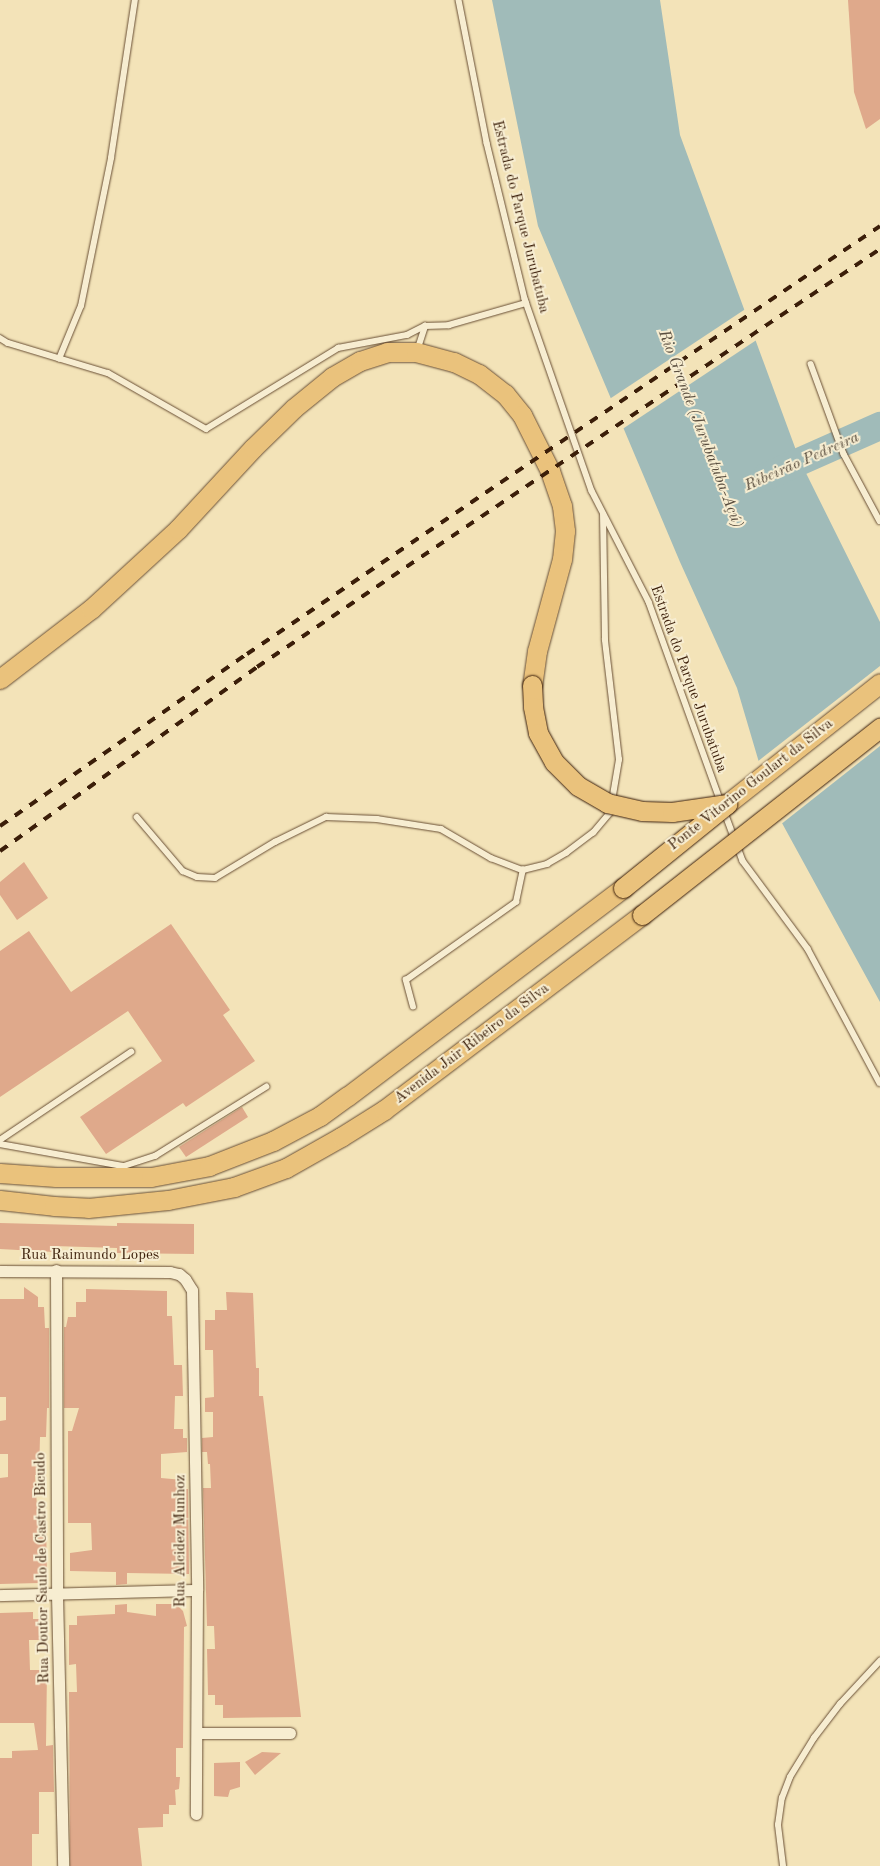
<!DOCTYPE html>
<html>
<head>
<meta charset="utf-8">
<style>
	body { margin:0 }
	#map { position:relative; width:880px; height:1866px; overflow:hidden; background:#f3e3b8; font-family:"Old Standard TT",serif }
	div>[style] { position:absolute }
	.water>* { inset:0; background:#a0bbb9 }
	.pier>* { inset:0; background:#f3e3b8 }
	.river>* { height:28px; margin:-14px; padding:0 14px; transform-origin:14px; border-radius:14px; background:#a0bbb9 }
	.building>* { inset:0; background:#dfa98b }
	.roads { filter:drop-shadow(0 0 1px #694f35) drop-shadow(0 0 1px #694f35) }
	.lane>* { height:5.5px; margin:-2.75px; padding:0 2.75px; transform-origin:2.75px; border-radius:2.75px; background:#f7edd1 }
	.street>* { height:11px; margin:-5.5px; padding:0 5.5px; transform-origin:5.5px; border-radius:5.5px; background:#f7edd1 }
	.primary>* { height:19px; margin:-9.5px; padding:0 9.5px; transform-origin:9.5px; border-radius:9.5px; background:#eac27c }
	.rail>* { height:4px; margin-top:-2px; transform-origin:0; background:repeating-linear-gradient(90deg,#3b1e09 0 9px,transparent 0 18px) }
	.bridges { filter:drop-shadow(0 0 1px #3b1e09) drop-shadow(0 0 1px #3b1e09) }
	.primary-bridge>* { height:19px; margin:-9.5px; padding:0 9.5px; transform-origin:9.5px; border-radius:9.5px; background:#eac27c }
	span { translate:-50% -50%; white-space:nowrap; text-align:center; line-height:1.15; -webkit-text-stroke:4px #f7edd1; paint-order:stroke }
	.street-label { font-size:15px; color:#3b1e09 }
	.water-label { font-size:16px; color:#594d3e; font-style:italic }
</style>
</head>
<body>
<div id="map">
	<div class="water">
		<div style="clip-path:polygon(492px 0,660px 0,680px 135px,800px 461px,880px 622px,880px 1002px,771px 803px,737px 688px,680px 562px,538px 226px)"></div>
	</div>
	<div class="pier">
		<div style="clip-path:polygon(747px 308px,758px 339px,621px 430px,608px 400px)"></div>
		<div style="clip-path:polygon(880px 666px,880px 746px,780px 825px,769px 804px,757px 762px)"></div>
	</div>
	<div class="river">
		<div style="left:767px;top:476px;width:124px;rotate:-23.9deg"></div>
	</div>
	<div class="building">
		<div style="clip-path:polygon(848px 0,880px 0,880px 119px,866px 129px,854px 92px)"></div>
		<div style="clip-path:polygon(24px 862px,48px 898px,17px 920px,0 895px,0 882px)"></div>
		<div style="clip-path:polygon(171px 924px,230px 1010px,223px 1015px,255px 1061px,186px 1107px,183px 1103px,106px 1154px,80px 1117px,162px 1061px,128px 1011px,0 1097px,0 951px,29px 931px,71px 992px)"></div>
		<div style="clip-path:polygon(242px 1107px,248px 1117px,186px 1157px,179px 1147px)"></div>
		<div style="clip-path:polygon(0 1223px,117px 1226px,117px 1223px,194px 1224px,194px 1254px,117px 1253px,117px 1248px,54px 1246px,54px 1252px,0 1249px)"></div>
		<div style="clip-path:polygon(24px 1287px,38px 1297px,38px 1307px,44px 1307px,45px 1328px,49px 1328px,49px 1408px,47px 1408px,46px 1437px,40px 1437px,39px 1475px,35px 1475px,38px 1523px,46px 1523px,47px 1576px,39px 1574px,39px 1583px,0 1584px,0 1478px,8px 1477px,8px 1454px,0 1454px,0 1421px,6px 1420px,6px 1397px,0 1397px,0 1299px,24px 1299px)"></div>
		<div style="clip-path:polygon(86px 1289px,167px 1291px,167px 1316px,172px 1316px,174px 1365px,182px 1365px,183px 1396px,175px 1396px,174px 1429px,183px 1429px,183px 1438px,187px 1438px,187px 1452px,161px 1454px,161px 1478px,183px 1480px,183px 1489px,188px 1489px,189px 1574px,127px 1573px,127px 1584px,116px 1585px,116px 1572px,70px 1571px,70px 1553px,92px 1550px,91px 1523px,68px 1523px,68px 1431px,72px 1431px,79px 1408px,64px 1408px,64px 1327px,66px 1327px,68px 1317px,76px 1317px,76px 1302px,86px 1302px)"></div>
		<div style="clip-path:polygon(226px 1292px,253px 1293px,256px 1368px,259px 1368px,259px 1396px,263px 1396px,301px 1717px,223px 1718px,223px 1705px,215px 1705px,215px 1695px,208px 1695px,207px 1649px,215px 1649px,214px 1626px,207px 1626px,203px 1488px,211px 1488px,210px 1464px,208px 1464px,207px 1452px,202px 1452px,202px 1438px,213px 1437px,213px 1412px,205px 1412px,205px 1398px,214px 1397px,213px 1350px,205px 1350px,205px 1320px,215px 1320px,215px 1310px,227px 1310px)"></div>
		<div style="clip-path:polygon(127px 1604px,127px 1612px,156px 1616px,156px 1604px,176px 1604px,183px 1611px,187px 1626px,184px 1627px,183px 1748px,176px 1748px,176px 1777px,180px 1777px,179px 1789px,175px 1790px,176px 1805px,169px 1805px,169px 1814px,163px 1814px,163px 1827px,138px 1828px,142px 1866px,70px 1866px,69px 1692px,77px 1692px,76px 1664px,69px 1665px,69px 1625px,77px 1625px,77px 1616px,115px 1614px,115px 1605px)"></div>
		<div style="clip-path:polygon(33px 1612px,33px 1619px,43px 1619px,43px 1640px,29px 1640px,30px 1670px,47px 1670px,46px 1746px,53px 1745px,54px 1792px,39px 1792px,39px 1834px,32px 1834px,32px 1866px,0 1866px,0 1758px,12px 1758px,12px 1751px,38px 1750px,34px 1723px,0 1723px,0 1613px)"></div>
		<div style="clip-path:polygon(262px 1752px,281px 1753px,255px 1775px,245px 1762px)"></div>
		<div style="clip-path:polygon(240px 1762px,240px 1787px,230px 1790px,228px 1797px,214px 1796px,214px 1763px)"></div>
	</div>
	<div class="roads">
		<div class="lane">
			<div style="left:459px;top:0;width:146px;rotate:78.9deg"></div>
			<div style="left:487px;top:143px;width:161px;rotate:76.3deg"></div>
			<div style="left:525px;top:299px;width:203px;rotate:70.8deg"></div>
			<div style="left:592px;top:491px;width:125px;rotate:62.8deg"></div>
			<div style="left:649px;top:602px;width:213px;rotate:70.2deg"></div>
			<div style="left:0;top:338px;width:9px;rotate:32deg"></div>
			<div style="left:8px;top:343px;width:104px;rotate:16.7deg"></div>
			<div style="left:108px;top:373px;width:113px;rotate:29.7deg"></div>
			<div style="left:206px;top:429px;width:155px;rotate:-31.5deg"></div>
			<div style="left:338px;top:348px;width:70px;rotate:-10.7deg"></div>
			<div style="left:407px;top:335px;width:20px;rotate:-27deg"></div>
			<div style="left:418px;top:348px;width:23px;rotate:-72deg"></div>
			<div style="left:425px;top:326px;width:24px;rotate:-2deg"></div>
			<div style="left:449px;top:325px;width:80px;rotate:-15.9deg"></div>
			<div style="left:59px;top:359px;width:57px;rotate:-67.5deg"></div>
			<div style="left:81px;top:306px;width:151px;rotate:-78.5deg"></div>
			<div style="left:111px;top:158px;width:160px;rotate:-81.4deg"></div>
			<div style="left:811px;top:364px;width:96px;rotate:69.9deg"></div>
			<div style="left:844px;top:454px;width:76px;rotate:61.8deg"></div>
			<div style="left:724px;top:810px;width:54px;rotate:69.6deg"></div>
			<div style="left:743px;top:861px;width:109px;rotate:53.5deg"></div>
			<div style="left:808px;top:949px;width:152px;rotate:61.8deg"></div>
			<div style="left:137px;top:817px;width:71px;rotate:49.6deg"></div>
			<div style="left:183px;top:871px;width:15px;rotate:23deg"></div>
			<div style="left:197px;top:877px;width:18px;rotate:3deg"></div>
			<div style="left:215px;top:878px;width:70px;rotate:-31deg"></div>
			<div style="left:275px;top:842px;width:57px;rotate:-26.1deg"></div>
			<div style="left:326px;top:817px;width:51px;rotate:2.2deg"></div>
			<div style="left:377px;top:819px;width:65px;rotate:8.9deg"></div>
			<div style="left:441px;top:829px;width:58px;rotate:30.1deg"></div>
			<div style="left:491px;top:858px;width:34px;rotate:21deg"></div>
			<div style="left:523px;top:870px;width:25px;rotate:-14deg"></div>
			<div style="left:547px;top:864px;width:22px;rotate:-30deg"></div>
			<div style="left:566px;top:853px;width:34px;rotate:-37deg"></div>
			<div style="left:593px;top:833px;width:26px;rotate:-50deg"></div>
			<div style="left:610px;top:813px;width:54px;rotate:-80.4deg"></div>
			<div style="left:619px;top:760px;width:121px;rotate:-96.7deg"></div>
			<div style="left:605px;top:640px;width:125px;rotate:-90.9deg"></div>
			<div style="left:413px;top:1007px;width:28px;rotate:-105deg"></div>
			<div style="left:406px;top:980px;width:135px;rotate:-35.3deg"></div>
			<div style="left:516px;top:902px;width:33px;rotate:-78deg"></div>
			<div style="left:0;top:1140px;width:158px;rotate:-33.9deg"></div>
			<div style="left:0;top:1144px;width:126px;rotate:10.1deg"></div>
			<div style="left:124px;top:1166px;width:33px;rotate:-18deg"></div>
			<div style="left:155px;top:1156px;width:131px;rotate:-31.9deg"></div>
			<div style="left:783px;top:1866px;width:41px;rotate:-97deg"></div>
			<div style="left:778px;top:1825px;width:27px;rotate:-82deg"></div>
			<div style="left:782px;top:1798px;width:22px;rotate:-69deg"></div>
			<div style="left:790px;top:1777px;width:46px;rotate:-58.4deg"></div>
			<div style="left:814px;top:1738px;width:43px;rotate:-52.6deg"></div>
			<div style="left:840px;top:1704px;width:59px;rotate:-47.1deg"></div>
		</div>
		<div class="street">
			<div style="left:56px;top:1270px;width:324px;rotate:89.8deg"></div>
			<div style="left:57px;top:1594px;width:272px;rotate:88.7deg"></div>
			<div style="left:0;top:1271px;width:170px;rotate:0.3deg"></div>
			<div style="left:170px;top:1272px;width:9px;rotate:13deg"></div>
			<div style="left:179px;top:1274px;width:8px;rotate:40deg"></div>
			<div style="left:185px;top:1279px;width:13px;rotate:58deg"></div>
			<div style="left:192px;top:1290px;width:300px;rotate:89deg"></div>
			<div style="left:197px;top:1590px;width:224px;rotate:90.3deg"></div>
			<div style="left:0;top:1595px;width:197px;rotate:-1.5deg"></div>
			<div style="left:197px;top:1733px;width:93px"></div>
		</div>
		<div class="primary">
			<div style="left:0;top:679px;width:115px;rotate:-37.6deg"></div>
			<div style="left:91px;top:609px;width:118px;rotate:-42.6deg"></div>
			<div style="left:178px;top:529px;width:110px;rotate:-47.2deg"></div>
			<div style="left:253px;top:448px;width:57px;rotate:-44.3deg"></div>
			<div style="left:294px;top:408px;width:49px;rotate:-39.2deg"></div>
			<div style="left:332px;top:377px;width:32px;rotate:-30deg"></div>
			<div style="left:360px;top:361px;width:28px;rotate:-18deg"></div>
			<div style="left:387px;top:352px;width:29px"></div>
			<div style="left:416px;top:352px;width:39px;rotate:15deg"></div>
			<div style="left:454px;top:362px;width:28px;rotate:26deg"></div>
			<div style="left:479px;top:374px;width:33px;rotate:38deg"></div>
			<div style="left:505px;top:394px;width:27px;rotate:51deg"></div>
			<div style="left:522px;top:415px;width:63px;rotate:63.4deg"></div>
			<div style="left:550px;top:471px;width:37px;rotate:71deg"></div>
			<div style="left:562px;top:506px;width:25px;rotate:83deg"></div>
			<div style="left:565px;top:531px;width:28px;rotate:96deg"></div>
			<div style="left:562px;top:559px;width:95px;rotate:105.2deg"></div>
			<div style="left:537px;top:651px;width:34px;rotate:98deg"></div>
			<div style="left:727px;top:804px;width:195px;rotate:-38.3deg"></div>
			<div style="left:0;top:1173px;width:56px;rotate:4.1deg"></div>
			<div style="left:56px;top:1177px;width:95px"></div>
			<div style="left:151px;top:1177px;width:59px;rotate:-10.7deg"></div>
			<div style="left:209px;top:1166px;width:69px;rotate:-21.3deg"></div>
			<div style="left:273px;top:1141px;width:53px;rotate:-28deg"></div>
			<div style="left:320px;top:1116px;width:34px;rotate:-36deg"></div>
			<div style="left:348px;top:1096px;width:345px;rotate:-37.1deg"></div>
			<div style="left:0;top:1200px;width:54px;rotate:6.3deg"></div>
			<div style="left:54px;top:1206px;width:34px;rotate:3deg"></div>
			<div style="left:88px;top:1208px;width:80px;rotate:-5.7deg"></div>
			<div style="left:168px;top:1200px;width:67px;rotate:-11.1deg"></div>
			<div style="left:234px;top:1187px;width:55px;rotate:-20.1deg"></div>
			<div style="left:286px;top:1168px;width:63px;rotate:-29.4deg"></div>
			<div style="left:341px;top:1137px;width:51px;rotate:-32.1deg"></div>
			<div style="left:384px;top:1110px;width:323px;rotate:-37.1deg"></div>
		</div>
	</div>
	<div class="rail">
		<div style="left:0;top:826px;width:301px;rotate:-34.9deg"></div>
		<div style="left:247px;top:654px;width:764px;rotate:-34.06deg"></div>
		<div style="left:0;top:851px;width:316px;rotate:-35.6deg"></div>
		<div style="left:257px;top:667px;width:750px;rotate:-33.86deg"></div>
	</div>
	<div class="bridges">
		<div class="primary-bridge">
			<div style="left:532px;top:685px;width:22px;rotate:87deg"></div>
			<div style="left:533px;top:707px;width:26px;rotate:79deg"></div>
			<div style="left:538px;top:733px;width:33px;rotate:61deg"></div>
			<div style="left:554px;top:762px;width:34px;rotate:45deg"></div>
			<div style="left:578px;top:786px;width:34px;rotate:30deg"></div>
			<div style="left:607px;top:803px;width:36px;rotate:13deg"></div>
			<div style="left:642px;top:811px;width:30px;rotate:2deg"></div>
			<div style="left:672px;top:812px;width:56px;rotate:-8.3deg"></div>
			<div style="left:623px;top:888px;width:132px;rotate:-38.9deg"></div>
			<div style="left:642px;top:915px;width:303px;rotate:-38.2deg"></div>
		</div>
	</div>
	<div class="street-label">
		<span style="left:520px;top:217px;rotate:76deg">Estrada do Parque Jurubatuba</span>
		<span style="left:688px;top:679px;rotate:70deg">Estrada do Parque Jurubatuba</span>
		<span style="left:751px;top:785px;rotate:-38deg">Ponte Vitorino Goulart da Silva</span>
		<span style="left:472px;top:1044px;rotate:-37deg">Avenida Jair Ribeiro da Silva</span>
		<span style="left:90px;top:1256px">Rua Raimundo Lopes</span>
		<span style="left:181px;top:1541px;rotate:-90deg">Rua Alcidez Munhoz</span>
		<span style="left:43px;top:1568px;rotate:-91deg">Rua Doutor Saulo de Castro Bicudo</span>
	</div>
	<div class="water-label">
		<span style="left:700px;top:429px;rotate:69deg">Rio Grande (Jurubatuba-Açú)</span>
		<span style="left:802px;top:462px;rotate:-24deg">Ribeirão Pedreira</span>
	</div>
</div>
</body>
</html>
